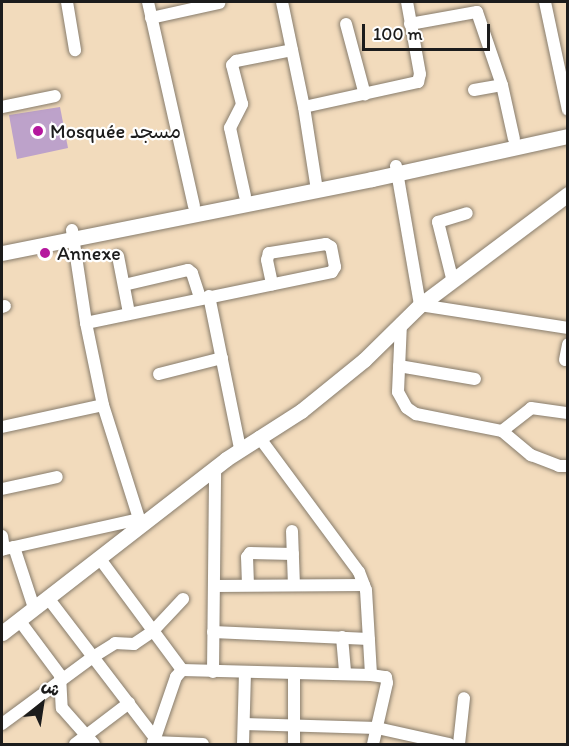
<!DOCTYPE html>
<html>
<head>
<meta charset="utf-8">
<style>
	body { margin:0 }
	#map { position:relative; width:569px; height:746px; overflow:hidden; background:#f2dbbc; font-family:Itim,"Playpen Sans Arabic",sans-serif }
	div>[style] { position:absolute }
	.building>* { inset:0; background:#bda2ca }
	.roads { filter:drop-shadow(0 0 2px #877c6c) drop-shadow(0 0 2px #877c6c) }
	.minor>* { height:12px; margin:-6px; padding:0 6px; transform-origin:6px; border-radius:6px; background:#fff }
	.major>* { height:15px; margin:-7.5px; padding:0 7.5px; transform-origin:7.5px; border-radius:7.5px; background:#fff }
	.dots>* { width:16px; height:16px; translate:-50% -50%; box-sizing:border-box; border:3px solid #fff; border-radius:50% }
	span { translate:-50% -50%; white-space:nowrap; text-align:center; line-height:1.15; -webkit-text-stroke:4.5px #fff; paint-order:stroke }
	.poi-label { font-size:20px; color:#1c1c1c }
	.left { translate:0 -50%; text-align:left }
	.frame { position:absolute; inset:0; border:3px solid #1c1c1c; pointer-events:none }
	.north { position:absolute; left:12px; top:674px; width:60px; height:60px; -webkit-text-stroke:4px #fff; paint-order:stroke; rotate:30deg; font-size:16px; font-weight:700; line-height:24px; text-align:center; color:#1c1c1c }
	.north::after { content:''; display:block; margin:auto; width:21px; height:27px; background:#1c1c1c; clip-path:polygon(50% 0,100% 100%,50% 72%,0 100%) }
	.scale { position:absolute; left:362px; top:24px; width:128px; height:27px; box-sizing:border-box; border:3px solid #1c1c1c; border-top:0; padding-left:8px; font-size:18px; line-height:21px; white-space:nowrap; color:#1c1c1c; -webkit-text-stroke:4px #fff; paint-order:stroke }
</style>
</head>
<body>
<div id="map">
	<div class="building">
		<div style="clip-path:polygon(60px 107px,68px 148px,17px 159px,9px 115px)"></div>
	</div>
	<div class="roads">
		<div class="minor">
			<div style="left:67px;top:2px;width:49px;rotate:80.5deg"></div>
			<div style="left:148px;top:2px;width:209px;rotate:77.3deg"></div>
			<div style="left:282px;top:2px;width:107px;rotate:78.2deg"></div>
			<div style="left:304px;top:107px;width:84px;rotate:81.1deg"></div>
			<div style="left:545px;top:2px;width:110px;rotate:78deg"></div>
			<div style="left:151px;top:18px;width:70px;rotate:-12.4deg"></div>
			<div style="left:346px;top:24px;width:73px;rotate:75deg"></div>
			<div style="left:410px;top:24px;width:68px;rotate:-10.2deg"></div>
			<div style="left:477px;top:12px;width:77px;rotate:71.1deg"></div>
			<div style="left:502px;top:85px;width:55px;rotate:77.5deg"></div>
			<div style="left:474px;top:90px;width:28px;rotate:-10deg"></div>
			<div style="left:2px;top:107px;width:54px;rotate:-11.7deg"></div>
			<div style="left:304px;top:107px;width:117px;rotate:-12.4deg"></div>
			<div style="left:418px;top:82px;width:8px;rotate:-76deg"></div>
			<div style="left:420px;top:74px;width:73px;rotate:-100.2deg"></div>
			<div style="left:396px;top:166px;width:141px;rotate:80.2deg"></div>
			<div style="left:420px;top:305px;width:150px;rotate:8.8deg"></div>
			<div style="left:245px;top:196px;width:70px;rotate:-102.4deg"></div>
			<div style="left:230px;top:128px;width:27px;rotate:-63deg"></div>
			<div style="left:242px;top:104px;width:40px;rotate:-104.4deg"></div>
			<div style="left:232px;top:65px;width:6px;rotate:-45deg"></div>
			<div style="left:236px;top:61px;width:57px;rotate:-11.1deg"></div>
			<div style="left:72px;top:230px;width:94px;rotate:81.4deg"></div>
			<div style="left:86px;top:323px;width:84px;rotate:78.3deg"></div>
			<div style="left:103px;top:405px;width:126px;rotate:72.4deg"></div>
			<div style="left:118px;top:256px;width:58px;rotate:79.1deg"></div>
			<div style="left:453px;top:282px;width:62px;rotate:-104deg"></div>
			<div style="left:438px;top:222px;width:30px;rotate:-17deg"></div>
			<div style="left:124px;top:285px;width:66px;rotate:-13.2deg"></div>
			<div style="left:188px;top:270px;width:5px;rotate:37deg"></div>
			<div style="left:192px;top:273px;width:26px;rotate:72deg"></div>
			<div style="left:209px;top:296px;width:156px;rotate:78.5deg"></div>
			<div style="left:2px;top:307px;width:3px;rotate:-18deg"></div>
			<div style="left:86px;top:323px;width:251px;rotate:-11.7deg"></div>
			<div style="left:332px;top:272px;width:6px;rotate:-59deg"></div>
			<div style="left:335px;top:267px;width:20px;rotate:-101deg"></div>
			<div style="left:331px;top:247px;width:6px;rotate:-149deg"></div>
			<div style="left:326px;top:244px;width:58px;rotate:171deg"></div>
			<div style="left:269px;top:253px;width:7px;rotate:106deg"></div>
			<div style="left:267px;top:260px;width:25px;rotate:78deg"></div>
			<div style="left:401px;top:323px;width:69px;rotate:92.5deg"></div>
			<div style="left:398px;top:392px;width:18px;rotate:61deg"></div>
			<div style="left:407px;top:408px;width:11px;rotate:34deg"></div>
			<div style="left:416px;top:414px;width:88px;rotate:11.2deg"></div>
			<div style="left:502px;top:431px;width:38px;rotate:40deg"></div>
			<div style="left:531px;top:455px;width:30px;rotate:21deg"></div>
			<div style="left:559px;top:466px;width:9px"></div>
			<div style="left:565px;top:360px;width:16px;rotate:-79deg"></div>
			<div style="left:399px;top:366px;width:77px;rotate:9.7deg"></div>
			<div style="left:159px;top:374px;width:65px;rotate:-14.3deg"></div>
			<div style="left:2px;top:427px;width:103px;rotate:-12.3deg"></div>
			<div style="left:502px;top:431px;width:37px;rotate:-38deg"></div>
			<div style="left:531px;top:408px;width:37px;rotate:8deg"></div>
			<div style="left:259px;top:437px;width:168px;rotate:53.5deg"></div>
			<div style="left:359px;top:572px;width:19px;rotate:69deg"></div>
			<div style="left:366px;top:590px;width:85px;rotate:86.6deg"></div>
			<div style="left:2px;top:489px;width:56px;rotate:-12.3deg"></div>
			<div style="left:292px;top:531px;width:54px;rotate:87.9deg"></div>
			<div style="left:2px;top:536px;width:13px;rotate:81deg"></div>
			<div style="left:4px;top:549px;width:2px;rotate:153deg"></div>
			<div style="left:14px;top:547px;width:128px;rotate:-12.6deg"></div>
			<div style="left:4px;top:549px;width:10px;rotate:-11deg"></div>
			<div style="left:14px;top:547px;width:64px;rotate:71.8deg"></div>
			<div style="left:100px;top:559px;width:138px;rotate:53.5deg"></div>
			<div style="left:248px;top:585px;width:28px;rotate:-92deg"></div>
			<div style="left:247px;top:557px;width:5px;rotate:-53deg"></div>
			<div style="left:250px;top:553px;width:43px;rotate:1.3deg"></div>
			<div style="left:214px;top:586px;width:150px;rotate:-0.4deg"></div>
			<div style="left:48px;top:598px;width:176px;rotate:52.6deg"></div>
			<div style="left:155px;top:738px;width:5px;rotate:112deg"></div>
			<div style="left:19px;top:620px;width:69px;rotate:53.3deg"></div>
			<div style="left:60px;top:675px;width:33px;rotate:87deg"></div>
			<div style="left:62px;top:708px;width:48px;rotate:48.4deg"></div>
			<div style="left:213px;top:632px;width:156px;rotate:2.6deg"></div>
			<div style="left:342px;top:637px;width:37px;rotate:85deg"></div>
			<div style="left:213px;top:672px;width:205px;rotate:-89.4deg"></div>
			<div style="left:2px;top:724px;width:113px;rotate:-36.4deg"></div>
			<div style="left:93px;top:657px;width:26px;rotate:-32deg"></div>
			<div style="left:115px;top:643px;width:19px;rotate:3deg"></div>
			<div style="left:134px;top:644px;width:23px;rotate:-34deg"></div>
			<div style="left:153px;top:631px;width:44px;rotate:-46.8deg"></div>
			<div style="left:244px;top:724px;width:133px;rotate:1.7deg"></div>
			<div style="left:377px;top:728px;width:74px;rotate:12.5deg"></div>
			<div style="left:155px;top:738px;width:65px;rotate:-71deg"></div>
			<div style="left:176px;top:677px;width:9px;rotate:-49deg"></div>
			<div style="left:182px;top:670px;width:189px;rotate:1.5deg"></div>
			<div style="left:371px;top:675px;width:15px;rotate:8deg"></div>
			<div style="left:386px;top:677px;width:6px;rotate:81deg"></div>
			<div style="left:387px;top:683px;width:63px;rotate:102.9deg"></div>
			<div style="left:153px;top:742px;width:50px;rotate:2.3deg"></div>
			<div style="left:75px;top:744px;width:68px;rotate:-37.2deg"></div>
			<div style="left:243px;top:744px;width:72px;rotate:-88.4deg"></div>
			<div style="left:294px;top:744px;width:71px;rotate:-90deg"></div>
			<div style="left:459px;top:744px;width:46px;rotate:-83.8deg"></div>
		</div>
		<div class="major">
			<div style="left:2px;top:253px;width:377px;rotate:-11.3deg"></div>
			<div style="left:372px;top:179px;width:201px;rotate:-12.4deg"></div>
			<div style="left:2px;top:633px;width:284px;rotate:-37.8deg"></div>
			<div style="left:226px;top:459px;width:89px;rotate:-32.6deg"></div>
			<div style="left:301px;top:411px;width:81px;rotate:-39deg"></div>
			<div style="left:364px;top:360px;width:78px;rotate:-44.5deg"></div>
			<div style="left:420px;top:305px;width:185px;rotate:-36.9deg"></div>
		</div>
	</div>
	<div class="dots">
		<div style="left:38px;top:131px;background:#b5179e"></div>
		<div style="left:45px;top:253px;background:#b5179e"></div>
	</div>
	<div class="poi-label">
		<span class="left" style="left:50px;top:131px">Mosquée مسجد</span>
		<span class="left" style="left:57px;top:253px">Annexe</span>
	</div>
	<div class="frame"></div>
	<div class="north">ش</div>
	<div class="scale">100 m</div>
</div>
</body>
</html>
